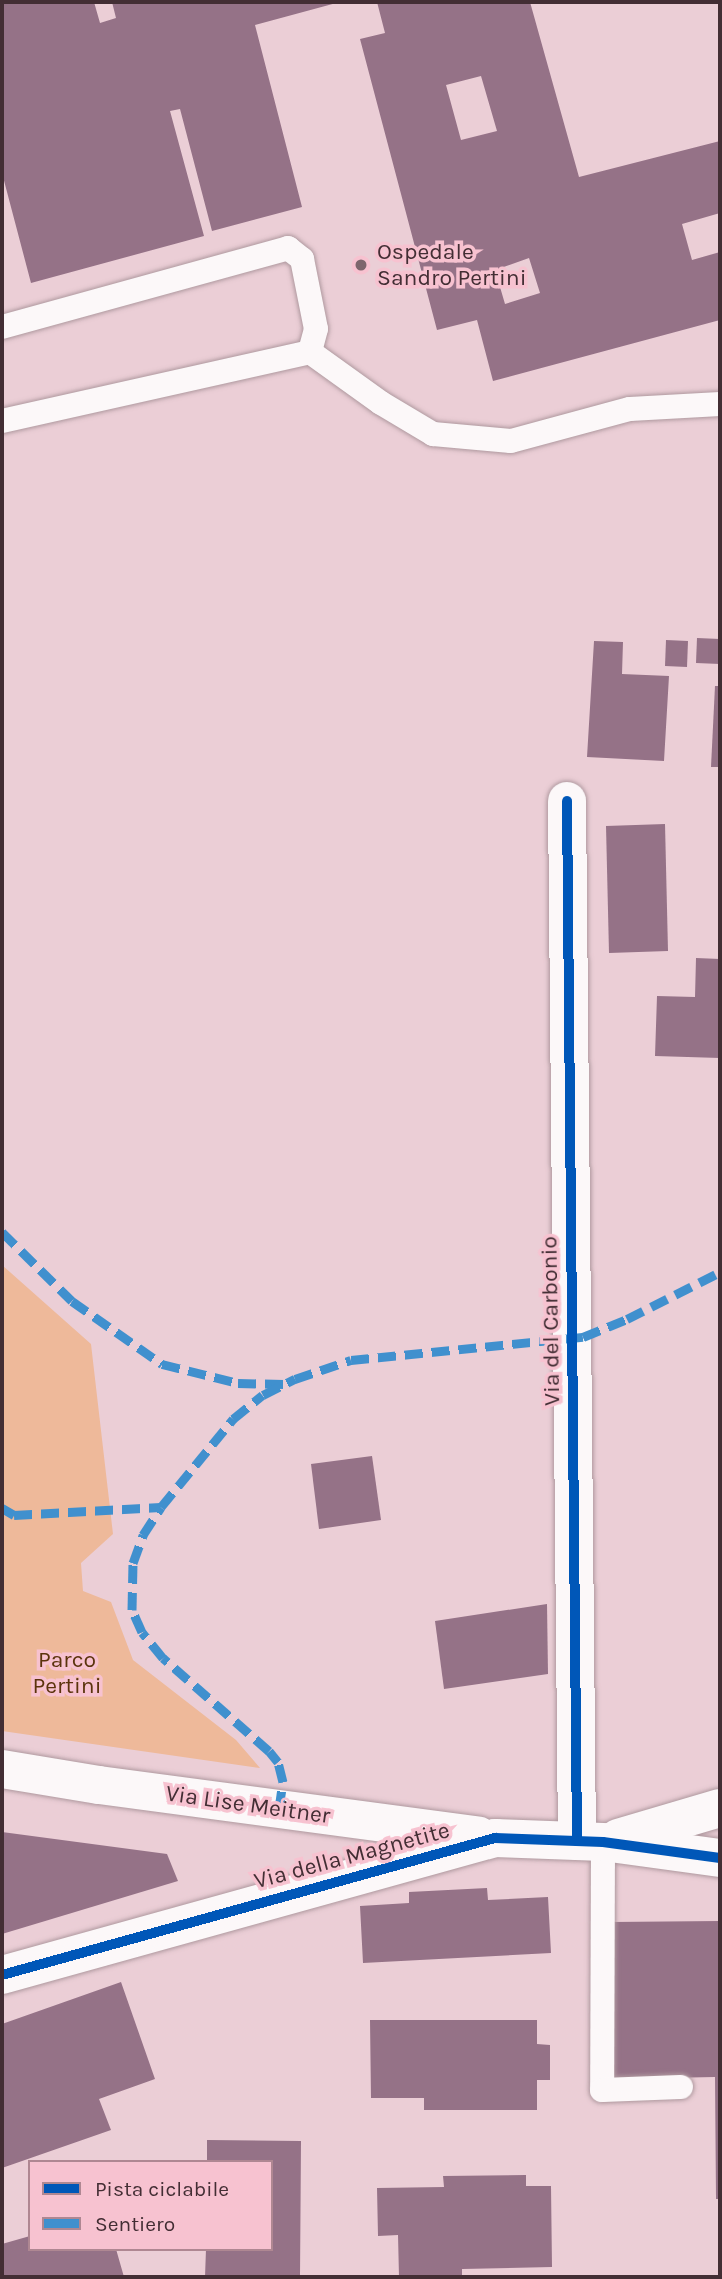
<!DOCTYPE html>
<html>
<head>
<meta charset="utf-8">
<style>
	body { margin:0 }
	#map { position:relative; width:722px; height:2279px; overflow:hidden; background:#ebced6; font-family:Karla,sans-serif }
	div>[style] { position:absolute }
	.green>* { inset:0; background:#eeb99a }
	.building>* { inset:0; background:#957287 }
	.roads { filter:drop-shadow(0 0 2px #af999f) drop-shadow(0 0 2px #af999f) }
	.service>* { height:24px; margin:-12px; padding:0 12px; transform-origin:12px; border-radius:12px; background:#fcf8f9 }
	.minor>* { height:38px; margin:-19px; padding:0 19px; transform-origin:19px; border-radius:19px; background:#fcf8f9 }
	.quiet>* { height:9px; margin-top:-4.5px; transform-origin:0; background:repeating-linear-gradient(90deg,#4090ce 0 18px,transparent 0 27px) }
	.cycleway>* { height:10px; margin:-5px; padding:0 5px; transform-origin:5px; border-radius:5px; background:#0057b8 }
	.dots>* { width:19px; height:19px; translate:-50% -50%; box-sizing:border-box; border:4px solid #f7c2d0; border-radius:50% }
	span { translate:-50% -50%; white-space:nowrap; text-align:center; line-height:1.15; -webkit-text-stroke:7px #f7c2d0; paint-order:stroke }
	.poi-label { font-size:23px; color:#432e34 }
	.left { translate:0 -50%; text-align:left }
	.street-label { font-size:23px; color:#432e34 }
	.park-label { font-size:23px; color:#5b330c }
	.frame { position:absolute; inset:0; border:4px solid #432e34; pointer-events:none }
	.legend { position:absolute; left:28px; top:2160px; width:245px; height:91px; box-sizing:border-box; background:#f7c2d0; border:2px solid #af8792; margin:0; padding:9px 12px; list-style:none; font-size:21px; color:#432e34 }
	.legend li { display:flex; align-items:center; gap:14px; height:35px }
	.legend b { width:35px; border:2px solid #af8792 }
</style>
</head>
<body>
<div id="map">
	<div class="green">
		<div style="clip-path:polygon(2px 1265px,91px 1344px,113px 1534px,81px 1563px,83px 1591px,111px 1602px,133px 1660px,236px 1740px,260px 1768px,2px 1731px)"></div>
	</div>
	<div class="building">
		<div style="clip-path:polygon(2px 2px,94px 2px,100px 23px,116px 18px,112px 2px,340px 2px,255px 25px,302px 207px,212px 231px,180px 109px,170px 111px,204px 236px,31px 283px,2px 173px)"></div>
		<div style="clip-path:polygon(evenodd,377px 2px,530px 2px,579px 177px,720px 141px,720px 213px,682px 224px,692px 260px,720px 252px,720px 320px,493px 381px,477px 320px,437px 330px,360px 39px,385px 33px,377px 2px,481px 76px,497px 131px,461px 140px,446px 85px,481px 76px,377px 2px,529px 258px,540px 293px,505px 304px,495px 270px,529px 258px)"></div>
		<div style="clip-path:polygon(697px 638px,720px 639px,720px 664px,696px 663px)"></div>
		<div style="clip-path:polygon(666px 640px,688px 641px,687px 667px,665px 666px)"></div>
		<div style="clip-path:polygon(594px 641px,623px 642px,622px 674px,669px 676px,664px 761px,587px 757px)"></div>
		<div style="clip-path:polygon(715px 686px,720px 686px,720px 767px,711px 767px)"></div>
		<div style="clip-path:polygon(665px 824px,668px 951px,609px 953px,606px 826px)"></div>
		<div style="clip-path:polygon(696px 958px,720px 959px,720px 1058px,655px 1056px,657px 996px,695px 997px)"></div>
		<div style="clip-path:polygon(372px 1456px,381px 1520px,319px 1529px,311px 1464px)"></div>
		<div style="clip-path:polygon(547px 1604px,548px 1674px,444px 1689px,435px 1621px)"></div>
		<div style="clip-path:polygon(2px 1832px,167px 1854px,178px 1881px,2px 1934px)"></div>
		<div style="clip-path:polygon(487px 1888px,488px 1900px,548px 1897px,551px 1953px,363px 1963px,360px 1906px,409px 1903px,409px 1892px)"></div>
		<div style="clip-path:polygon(720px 1921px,720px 2199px,716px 2199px,715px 2077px,614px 2079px,612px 1922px)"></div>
		<div style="clip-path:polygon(121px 1982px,155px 2079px,99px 2099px,111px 2130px,2px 2168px,2px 2024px)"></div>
		<div style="clip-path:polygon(370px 2020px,537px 2020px,537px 2044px,550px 2045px,550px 2080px,537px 2080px,537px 2110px,424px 2110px,424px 2098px,371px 2098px)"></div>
		<div style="clip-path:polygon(207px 2140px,301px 2141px,300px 2277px,205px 2277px,206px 2249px,271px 2249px,271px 2162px,207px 2162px)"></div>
		<div style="clip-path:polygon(526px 2175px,526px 2186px,551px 2186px,552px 2267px,462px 2269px,462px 2277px,399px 2277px,398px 2235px,378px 2236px,377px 2188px,444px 2187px,443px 2176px)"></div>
		<div style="clip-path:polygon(30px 2236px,30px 2249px,116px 2249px,124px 2277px,2px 2277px,2px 2244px)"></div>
	</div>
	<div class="roads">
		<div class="service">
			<div style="left:2px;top:327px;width:297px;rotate:-15.4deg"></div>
			<div style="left:288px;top:248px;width:18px;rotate:38deg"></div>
			<div style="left:302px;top:259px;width:71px;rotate:78.7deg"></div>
			<div style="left:316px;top:329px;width:24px;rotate:105deg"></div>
			<div style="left:2px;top:421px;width:316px;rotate:-12.6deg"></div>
			<div style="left:310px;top:352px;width:87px;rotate:35.7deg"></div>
			<div style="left:381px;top:403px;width:61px;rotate:30.8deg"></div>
			<div style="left:433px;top:434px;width:78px;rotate:5.1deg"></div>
			<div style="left:511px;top:441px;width:123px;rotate:-15.1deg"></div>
			<div style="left:630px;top:409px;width:90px;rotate:-3.2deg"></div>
			<div style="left:603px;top:1842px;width:248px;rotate:90.2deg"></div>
			<div style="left:602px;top:2090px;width:79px;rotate:-2.2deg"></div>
		</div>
		<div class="minor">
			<div style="left:567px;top:801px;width:1040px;rotate:89.45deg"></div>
			<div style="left:2px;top:1769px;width:98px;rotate:9.4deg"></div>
			<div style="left:99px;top:1785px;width:383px;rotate:7.6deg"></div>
			<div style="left:618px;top:1838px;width:106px;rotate:-16.4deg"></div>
			<div style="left:2px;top:1975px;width:512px;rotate:-15.53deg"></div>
			<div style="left:495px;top:1838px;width:108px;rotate:2.1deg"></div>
			<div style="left:603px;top:1842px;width:118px;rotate:7.8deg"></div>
		</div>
	</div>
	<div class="quiet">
		<div style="left:2px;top:1232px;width:98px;rotate:44.6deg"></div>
		<div style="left:72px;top:1301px;width:110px;rotate:35deg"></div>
		<div style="left:162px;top:1364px;width:78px;rotate:14deg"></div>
		<div style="left:238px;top:1383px;width:46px;rotate:1.2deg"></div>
		<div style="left:2px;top:1508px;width:14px;rotate:30deg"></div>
		<div style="left:14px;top:1515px;width:147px;rotate:-3.1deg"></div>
		<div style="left:279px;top:1809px;width:27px;rotate:-82deg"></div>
		<div style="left:283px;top:1782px;width:21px;rotate:-104deg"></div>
		<div style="left:278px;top:1762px;width:14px;rotate:-129deg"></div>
		<div style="left:269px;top:1751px;width:141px;rotate:-138.7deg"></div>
		<div style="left:163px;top:1658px;width:33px;rotate:-129deg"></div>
		<div style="left:142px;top:1632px;width:24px;rotate:-114deg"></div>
		<div style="left:132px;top:1610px;width:47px;rotate:-88.8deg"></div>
		<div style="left:133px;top:1563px;width:30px;rotate:-70deg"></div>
		<div style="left:143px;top:1535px;width:33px;rotate:-57deg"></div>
		<div style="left:161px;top:1507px;width:114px;rotate:-50.7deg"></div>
		<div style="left:233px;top:1419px;width:38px;rotate:-39deg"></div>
		<div style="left:263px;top:1395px;width:36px;rotate:-27deg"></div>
		<div style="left:295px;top:1379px;width:59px;rotate:-18.7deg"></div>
		<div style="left:351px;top:1360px;width:233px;rotate:-5.7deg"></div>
		<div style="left:583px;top:1337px;width:48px;rotate:-22.2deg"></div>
		<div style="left:627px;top:1319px;width:104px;rotate:-26.8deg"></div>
	</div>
	<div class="cycleway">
		<div style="left:567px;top:801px;width:1040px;rotate:89.45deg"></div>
		<div style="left:2px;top:1975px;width:512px;rotate:-15.53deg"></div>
		<div style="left:495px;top:1838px;width:108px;rotate:2.1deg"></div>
		<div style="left:603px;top:1842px;width:118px;rotate:7.8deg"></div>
	</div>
	<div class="dots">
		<div style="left:361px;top:265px;background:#7e666d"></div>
	</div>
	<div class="poi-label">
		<span class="left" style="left:377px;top:265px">Ospedale<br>Sandro Pertini</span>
	</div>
	<div class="street-label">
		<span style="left:551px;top:1321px;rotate:-91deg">Via del Carbonio</span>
		<span style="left:248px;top:1805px;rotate:8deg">Via Lise Meitner</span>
		<span style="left:352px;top:1856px;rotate:-15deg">Via della Magnetite</span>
	</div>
	<div class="park-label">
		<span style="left:67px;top:1673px">Parco<br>Pertini</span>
	</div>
	<div class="frame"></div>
	<ul class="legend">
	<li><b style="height:9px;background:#0057b8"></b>Pista ciclabile</li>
	<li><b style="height:9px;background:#4090ce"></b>Sentiero</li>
	</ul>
</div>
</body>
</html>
